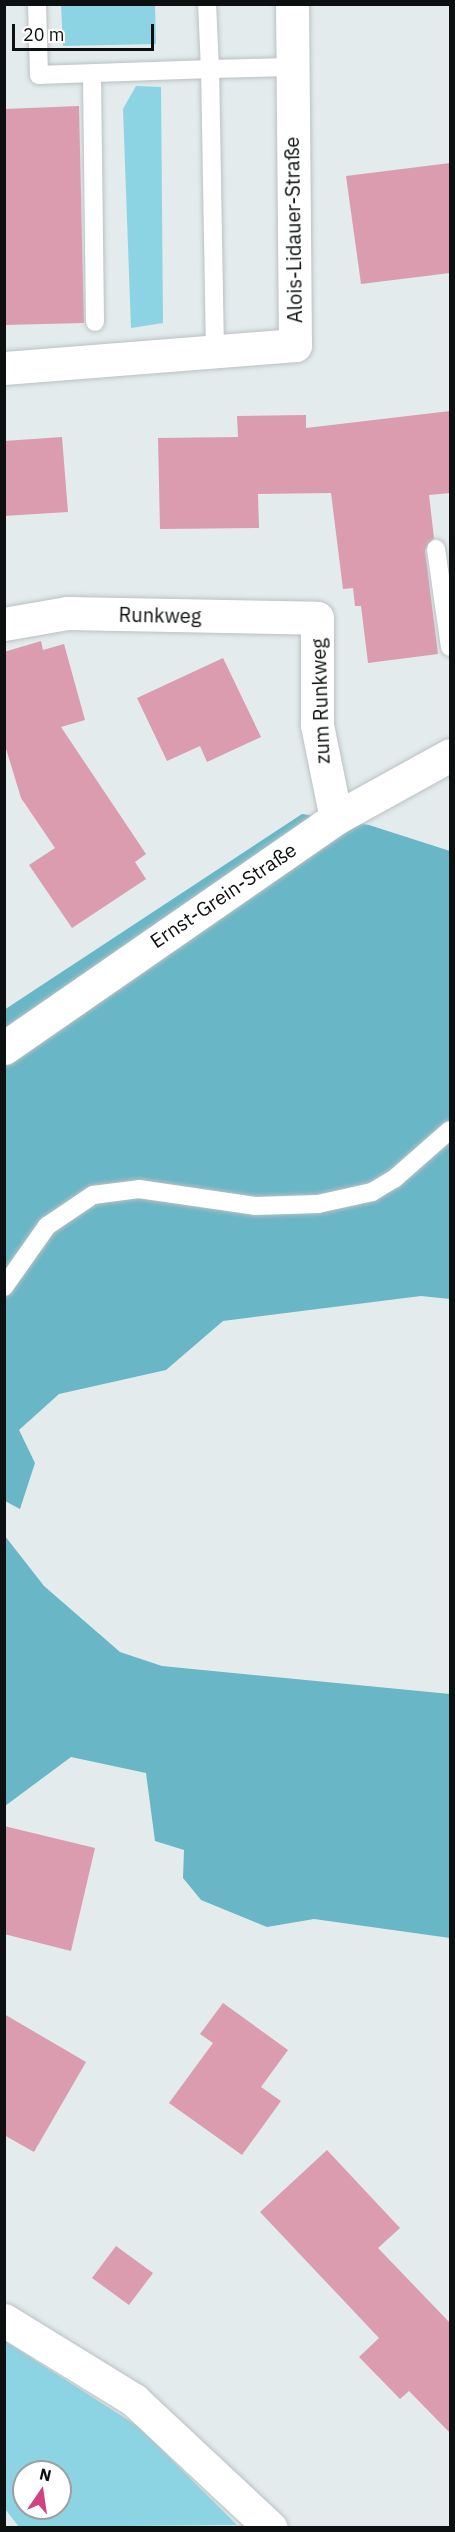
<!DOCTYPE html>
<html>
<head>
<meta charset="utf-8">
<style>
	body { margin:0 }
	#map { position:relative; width:455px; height:2532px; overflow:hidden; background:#e3ebed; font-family:"IBM Plex Sans",sans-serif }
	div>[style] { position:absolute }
	.green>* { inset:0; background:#8cd4e3 }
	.forest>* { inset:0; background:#69b6c6 }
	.building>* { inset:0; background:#db9caf }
	.roads { filter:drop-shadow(0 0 2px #bac1c3) drop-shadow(0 0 2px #bac1c3) }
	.service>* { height:18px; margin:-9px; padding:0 9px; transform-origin:9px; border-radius:9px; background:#fff }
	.minor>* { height:33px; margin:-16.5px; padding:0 16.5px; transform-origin:16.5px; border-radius:16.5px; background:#fff }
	span { translate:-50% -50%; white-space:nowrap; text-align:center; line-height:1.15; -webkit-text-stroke:6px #fff; paint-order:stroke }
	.street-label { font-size:20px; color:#0d1010 }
	.frame { position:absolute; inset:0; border:6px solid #0d1010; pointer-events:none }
	.north { position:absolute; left:12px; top:2460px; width:60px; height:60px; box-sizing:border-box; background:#fff; border:2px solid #9e9f9f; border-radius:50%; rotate:13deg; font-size:16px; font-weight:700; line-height:24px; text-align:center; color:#0d1010 }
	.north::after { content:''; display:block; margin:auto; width:21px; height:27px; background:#ce447c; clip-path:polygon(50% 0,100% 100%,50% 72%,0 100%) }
	.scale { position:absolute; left:12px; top:24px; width:142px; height:27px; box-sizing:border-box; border:3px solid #0d1010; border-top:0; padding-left:8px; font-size:18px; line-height:21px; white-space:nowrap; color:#0d1010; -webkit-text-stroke:4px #fff; paint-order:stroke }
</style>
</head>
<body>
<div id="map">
	<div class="green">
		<div style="clip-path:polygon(61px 5px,155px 5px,156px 44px,63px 46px)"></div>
		<div style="clip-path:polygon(136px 86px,161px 87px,163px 323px,131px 328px,123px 109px)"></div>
		<div style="clip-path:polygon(evenodd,5px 2341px,139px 2427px,237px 2525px,19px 2527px,5px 2509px,5px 2341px,24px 2472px,60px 2472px,60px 2508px,24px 2508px,24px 2472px)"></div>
	</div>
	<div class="forest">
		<div style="clip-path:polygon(302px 814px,369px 825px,450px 851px,450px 1299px,421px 1296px,223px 1321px,166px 1370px,59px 1394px,19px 1430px,35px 1463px,20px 1509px,5px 1501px,4px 1010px)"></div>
		<div style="clip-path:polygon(5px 1536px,44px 1586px,120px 1652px,162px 1666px,450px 1694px,450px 1938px,314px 1919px,267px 1927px,201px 1900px,183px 1878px,184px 1850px,155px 1841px,146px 1773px,71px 1757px,5px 1806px)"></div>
	</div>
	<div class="building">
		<div style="clip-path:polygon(79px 106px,84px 323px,4px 325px,4px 109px)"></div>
		<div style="clip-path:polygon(450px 163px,450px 273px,361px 284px,346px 176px)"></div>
		<div style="clip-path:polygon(450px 411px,450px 493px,429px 495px,434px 538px,425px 550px,438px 654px,368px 663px,361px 606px,355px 606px,353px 588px,343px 589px,331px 493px,258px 494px,259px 528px,160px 529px,158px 438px,238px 437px,237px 416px,306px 415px,306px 428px)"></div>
		<div style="clip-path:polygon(62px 437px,68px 512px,4px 516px,4px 441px)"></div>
		<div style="clip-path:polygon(41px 641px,43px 650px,64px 644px,85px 720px,61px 727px,146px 854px,135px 862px,146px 879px,72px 928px,29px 865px,55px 848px,21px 798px,4px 742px,4px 652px)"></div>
		<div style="clip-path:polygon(223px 658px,261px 737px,207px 762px,200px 746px,167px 761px,137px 698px)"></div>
		<div style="clip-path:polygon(4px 1826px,95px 1848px,71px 1951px,4px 1934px)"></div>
		<div style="clip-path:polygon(223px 2003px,288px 2050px,261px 2087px,281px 2101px,242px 2155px,169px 2103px,213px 2043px,200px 2034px)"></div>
		<div style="clip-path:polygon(4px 2014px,86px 2062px,34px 2152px,4px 2135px)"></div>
		<div style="clip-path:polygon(327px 2150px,400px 2228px,378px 2248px,450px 2323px,450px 2433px,409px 2391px,400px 2399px,359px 2357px,379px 2338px,260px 2212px)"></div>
		<div style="clip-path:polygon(116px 2246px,153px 2273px,129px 2305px,92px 2278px)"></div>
	</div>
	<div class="roads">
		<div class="service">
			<div style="left:37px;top:4px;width:71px;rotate:88.4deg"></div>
			<div style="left:39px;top:75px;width:171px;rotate:-2deg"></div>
			<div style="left:210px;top:69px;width:65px;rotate:-92.6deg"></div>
			<div style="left:92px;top:75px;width:247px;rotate:89.3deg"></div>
			<div style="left:215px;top:352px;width:283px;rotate:-91deg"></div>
			<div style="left:210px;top:69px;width:81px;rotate:-1.4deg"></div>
			<div style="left:436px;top:549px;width:99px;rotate:81.9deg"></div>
			<div style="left:4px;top:1287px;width:75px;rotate:-54.8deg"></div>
			<div style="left:47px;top:1226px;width:55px;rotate:-34deg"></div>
			<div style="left:93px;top:1195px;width:46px;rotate:-7.4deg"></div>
			<div style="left:139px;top:1189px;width:117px;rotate:8.3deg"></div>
			<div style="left:255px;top:1206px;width:63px;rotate:-1.8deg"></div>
			<div style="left:318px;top:1204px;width:55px;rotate:-12.5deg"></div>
			<div style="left:372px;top:1192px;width:26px;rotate:-31deg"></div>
			<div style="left:394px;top:1179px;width:74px;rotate:-41.2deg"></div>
		</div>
		<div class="minor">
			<div style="left:4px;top:368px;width:292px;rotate:-4.5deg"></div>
			<div style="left:295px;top:345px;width:341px;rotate:-90.5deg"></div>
			<div style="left:4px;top:624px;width:64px;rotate:-9.9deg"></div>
			<div style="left:67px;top:613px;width:250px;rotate:1.1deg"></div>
			<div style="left:317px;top:618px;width:107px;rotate:90deg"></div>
			<div style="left:317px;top:725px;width:95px;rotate:78.5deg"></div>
			<div style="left:4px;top:1048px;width:404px;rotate:-34.7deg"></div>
			<div style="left:336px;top:818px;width:130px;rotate:-28.9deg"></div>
			<div style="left:4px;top:2320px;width:153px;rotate:31.6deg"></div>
			<div style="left:134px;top:2400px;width:187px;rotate:43.1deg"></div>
		</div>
	</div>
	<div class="street-label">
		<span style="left:293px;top:230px;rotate:-91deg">Alois-Lidauer-Straße</span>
		<span style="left:160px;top:615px;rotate:1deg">Runkweg</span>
		<span style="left:320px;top:701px;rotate:-92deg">zum Runkweg</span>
		<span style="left:223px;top:895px;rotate:-34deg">Ernst-Grein-Straße</span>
	</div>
	<div class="frame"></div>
	<div class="north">N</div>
	<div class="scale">20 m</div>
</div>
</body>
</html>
